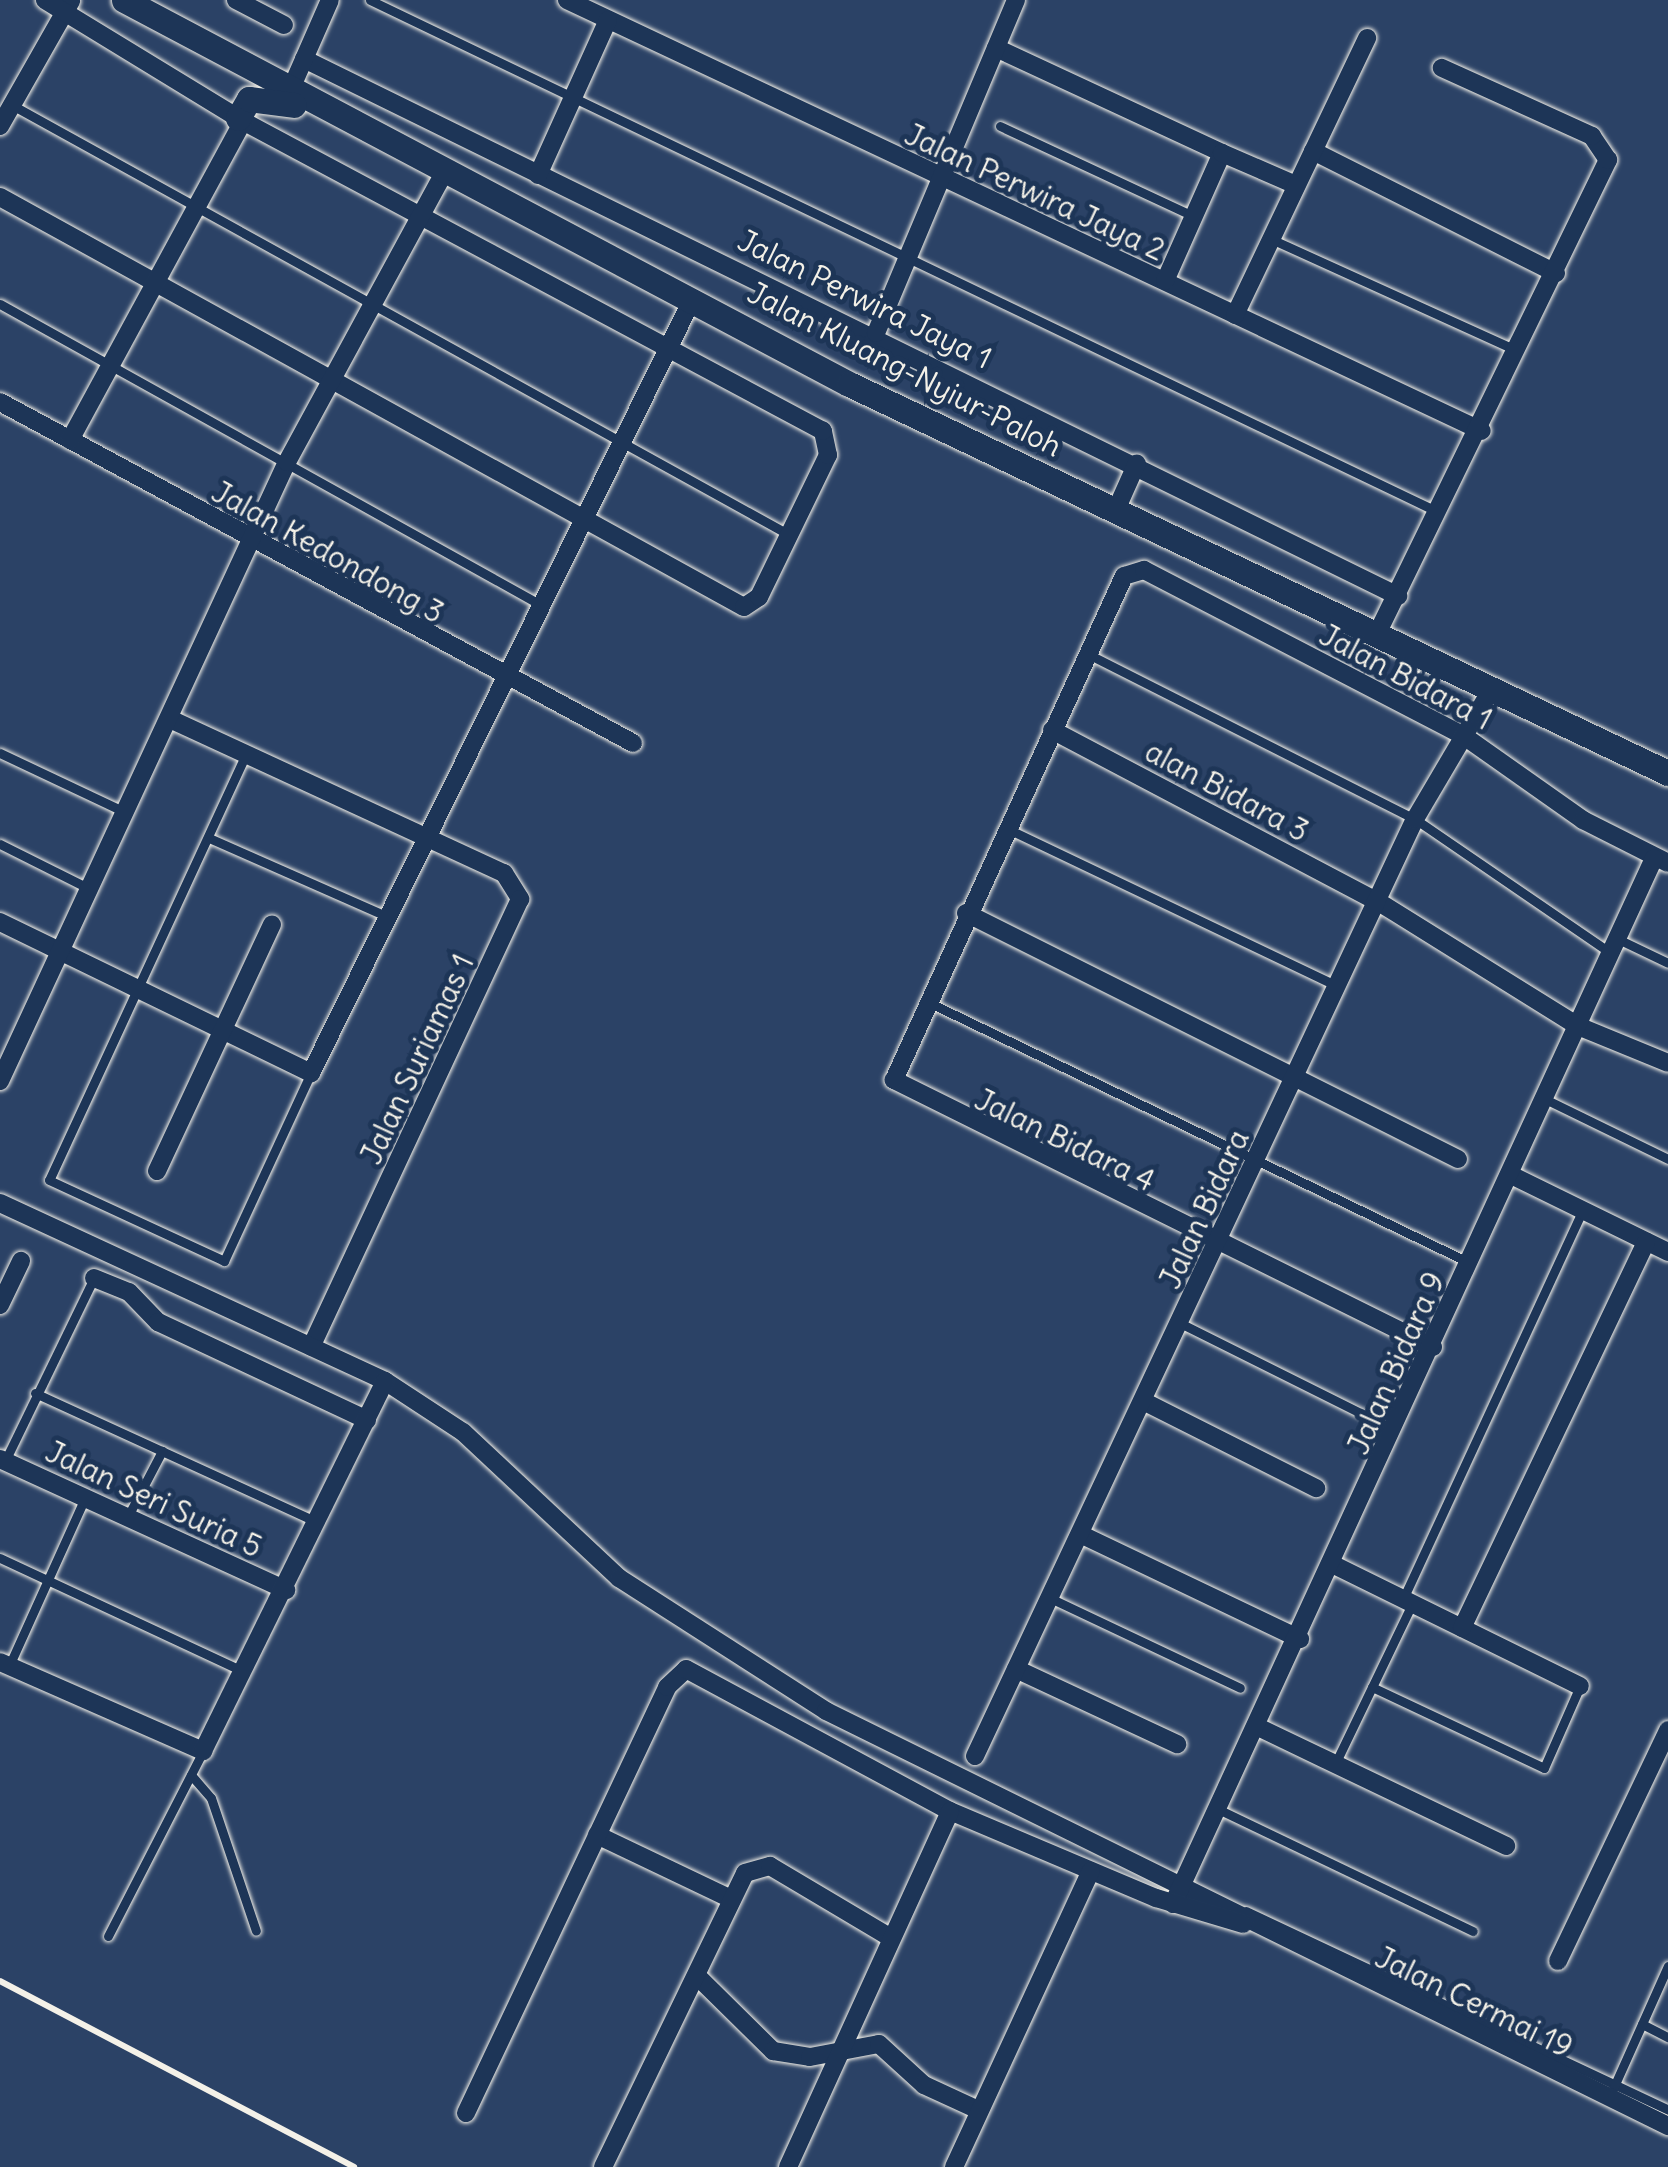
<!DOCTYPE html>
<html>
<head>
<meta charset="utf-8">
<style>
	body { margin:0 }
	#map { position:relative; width:1668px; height:2167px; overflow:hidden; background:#2b4266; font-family:Delius,sans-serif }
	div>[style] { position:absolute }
	.roads { filter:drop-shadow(0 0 2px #f4f1e8) drop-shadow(0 0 2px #f4f1e8) }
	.lane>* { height:9px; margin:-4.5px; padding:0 4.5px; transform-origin:4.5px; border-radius:4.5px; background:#1d3557 }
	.street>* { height:18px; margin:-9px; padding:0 9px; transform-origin:9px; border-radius:9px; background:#1d3557 }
	.secondary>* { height:25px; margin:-12.5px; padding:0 12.5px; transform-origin:12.5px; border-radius:12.5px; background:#1d3557 }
	.rail>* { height:6px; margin:-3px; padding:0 3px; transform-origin:3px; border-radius:3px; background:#f4f1e8 }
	span { translate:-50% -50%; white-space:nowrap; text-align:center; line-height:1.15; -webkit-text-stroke:10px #1d3557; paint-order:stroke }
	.street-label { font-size:30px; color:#f4f1e8 }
</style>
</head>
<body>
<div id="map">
	<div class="roads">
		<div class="lane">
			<div style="left:370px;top:0;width:1182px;rotate:25.61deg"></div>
			<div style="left:12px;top:105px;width:887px;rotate:28.94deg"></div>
			<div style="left:1000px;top:126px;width:213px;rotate:25deg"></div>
			<div style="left:1271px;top:239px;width:271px;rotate:24.4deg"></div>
			<div style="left:0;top:304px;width:619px;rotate:29.09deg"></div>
			<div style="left:1088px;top:654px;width:366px;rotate:26.8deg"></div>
			<div style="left:1415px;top:819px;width:235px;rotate:34.4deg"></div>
			<div style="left:0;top:753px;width:138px;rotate:25.3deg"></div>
			<div style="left:246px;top:754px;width:469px;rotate:114.8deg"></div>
			<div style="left:49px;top:1180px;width:193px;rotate:24.8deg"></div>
			<div style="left:224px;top:1261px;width:207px;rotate:-65.2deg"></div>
			<div style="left:1008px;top:829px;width:365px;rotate:25.5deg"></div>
			<div style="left:209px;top:838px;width:193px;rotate:23.8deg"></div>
			<div style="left:0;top:844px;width:98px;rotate:26.6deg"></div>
			<div style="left:1618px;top:939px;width:55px;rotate:25.6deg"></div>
			<div style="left:928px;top:1002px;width:599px;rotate:25.71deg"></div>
			<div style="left:1545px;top:1099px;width:137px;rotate:26deg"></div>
			<div style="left:1180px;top:1323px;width:238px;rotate:26.5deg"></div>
			<div style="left:35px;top:1393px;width:308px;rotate:24.6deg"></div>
			<div style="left:5px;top:1461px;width:203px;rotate:-64.1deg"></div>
			<div style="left:127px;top:1518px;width:76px;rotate:-62.4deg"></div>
			<div style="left:0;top:1558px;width:269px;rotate:25deg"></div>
			<div style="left:1050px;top:1598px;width:210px;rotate:25.3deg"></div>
			<div style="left:1403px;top:1599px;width:426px;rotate:-65.2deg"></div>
			<div style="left:9px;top:1666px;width:184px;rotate:-65.7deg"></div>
			<div style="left:1372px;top:1687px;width:190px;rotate:25.2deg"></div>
			<div style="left:1544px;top:1768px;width:90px;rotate:-66.3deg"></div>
			<div style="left:1335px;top:1764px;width:178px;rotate:-64.3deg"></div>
			<div style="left:191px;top:1775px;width:30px;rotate:49deg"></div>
			<div style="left:211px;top:1798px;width:140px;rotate:71.3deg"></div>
			<div style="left:1222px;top:1811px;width:278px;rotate:25.6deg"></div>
			<div style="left:1246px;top:1911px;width:467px;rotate:25.2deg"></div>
			<div style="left:108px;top:1936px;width:208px;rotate:-62.8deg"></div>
			<div style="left:1642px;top:2024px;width:29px;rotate:27deg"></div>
			<div style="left:1612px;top:2091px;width:137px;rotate:-65.9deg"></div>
		</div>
		<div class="street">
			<div style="left:236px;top:0;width:54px;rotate:27.5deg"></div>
			<div style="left:567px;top:0;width:1011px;rotate:25.22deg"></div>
			<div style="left:996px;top:48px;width:249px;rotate:24.9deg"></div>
			<div style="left:1222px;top:153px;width:140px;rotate:114deg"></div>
			<div style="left:304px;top:59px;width:1219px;rotate:26.14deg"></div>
			<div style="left:290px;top:91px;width:99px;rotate:-66.3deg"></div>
			<div style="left:0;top:126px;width:144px;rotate:-60.4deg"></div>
			<div style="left:1313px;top:151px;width:272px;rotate:26.7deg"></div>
			<div style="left:1222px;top:153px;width:81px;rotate:23.4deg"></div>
			<div style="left:538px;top:175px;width:170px;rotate:-65.7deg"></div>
			<div style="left:0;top:197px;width:849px;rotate:28.86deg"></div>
			<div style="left:744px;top:607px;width:18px;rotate:-34deg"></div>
			<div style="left:759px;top:597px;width:158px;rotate:-64.1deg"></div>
			<div style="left:828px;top:455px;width:25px;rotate:-102deg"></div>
			<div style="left:823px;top:431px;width:658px;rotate:-151.88deg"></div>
			<div style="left:243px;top:121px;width:232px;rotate:-148.6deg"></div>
			<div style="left:1235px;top:315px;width:307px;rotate:-64.5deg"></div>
			<div style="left:876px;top:333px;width:361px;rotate:-67.2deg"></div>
			<div style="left:0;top:402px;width:719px;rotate:28.31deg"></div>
			<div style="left:70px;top:440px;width:363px;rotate:-61.5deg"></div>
			<div style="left:1116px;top:510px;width:51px;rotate:-65.9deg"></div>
			<div style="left:1376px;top:636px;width:530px;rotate:-64.02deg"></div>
			<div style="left:1608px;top:160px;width:29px;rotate:-124deg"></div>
			<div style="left:1592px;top:136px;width:165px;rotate:-155.6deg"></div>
			<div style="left:170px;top:719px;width:368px;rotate:24.8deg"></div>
			<div style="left:504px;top:873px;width:31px;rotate:58deg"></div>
			<div style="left:520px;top:899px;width:494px;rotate:115deg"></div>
			<div style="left:1052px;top:730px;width:367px;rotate:27.8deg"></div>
			<div style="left:1377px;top:901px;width:237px;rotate:31.9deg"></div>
			<div style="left:1578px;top:1026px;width:97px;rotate:22.3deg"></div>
			<div style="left:966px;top:913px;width:550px;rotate:26.57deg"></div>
			<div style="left:0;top:922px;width:346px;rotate:25.9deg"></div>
			<div style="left:311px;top:1073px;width:864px;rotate:-63.76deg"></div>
			<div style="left:0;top:1081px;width:682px;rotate:-65.13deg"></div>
			<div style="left:287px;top:462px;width:333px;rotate:-61.5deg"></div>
			<div style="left:157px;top:1171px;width:272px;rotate:-65deg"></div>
			<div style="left:1511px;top:1175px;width:175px;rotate:26.1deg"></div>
			<div style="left:0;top:1203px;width:424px;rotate:24.8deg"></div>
			<div style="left:385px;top:1381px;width:93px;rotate:33.2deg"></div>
			<div style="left:463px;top:1432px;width:214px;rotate:43.1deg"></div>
			<div style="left:619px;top:1578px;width:246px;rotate:32.7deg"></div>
			<div style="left:826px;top:1711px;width:939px;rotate:26.24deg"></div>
			<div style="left:94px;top:1278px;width:38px;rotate:22deg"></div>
			<div style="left:129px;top:1292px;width:42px;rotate:46deg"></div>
			<div style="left:158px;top:1322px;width:231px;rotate:25.1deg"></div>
			<div style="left:0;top:1305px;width:49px;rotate:-64.5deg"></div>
			<div style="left:1433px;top:1347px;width:602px;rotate:-153.65deg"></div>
			<div style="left:894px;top:1080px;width:554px;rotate:-65.47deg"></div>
			<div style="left:1124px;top:576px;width:21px;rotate:-17deg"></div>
			<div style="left:1144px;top:570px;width:360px;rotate:27.4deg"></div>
			<div style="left:1464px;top:736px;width:146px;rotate:35.2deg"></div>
			<div style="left:1583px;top:820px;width:95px;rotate:26.8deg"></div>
			<div style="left:1143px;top:1401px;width:194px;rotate:26.7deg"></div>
			<div style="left:0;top:1459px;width:315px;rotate:24.6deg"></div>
			<div style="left:1080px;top:1534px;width:244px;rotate:25.5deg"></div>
			<div style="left:1334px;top:1565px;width:274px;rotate:26.2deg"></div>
			<div style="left:1462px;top:1628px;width:428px;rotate:-64.5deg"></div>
			<div style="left:0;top:1662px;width:222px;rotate:23.7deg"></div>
			<div style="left:203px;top:1751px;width:412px;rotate:-63.8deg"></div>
			<div style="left:1016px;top:1669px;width:178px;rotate:25deg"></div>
			<div style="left:1260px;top:1728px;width:273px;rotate:25.6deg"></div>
			<div style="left:975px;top:1756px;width:1035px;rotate:-64.85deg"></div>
			<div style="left:1415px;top:819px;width:150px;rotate:-59.5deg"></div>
			<div style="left:597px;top:1835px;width:144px;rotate:25.5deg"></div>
			<div style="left:1173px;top:1904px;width:1151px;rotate:-65.3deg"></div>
			<div style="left:1558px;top:1961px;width:256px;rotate:-64.5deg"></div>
			<div style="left:697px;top:1976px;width:107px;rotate:44.6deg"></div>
			<div style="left:773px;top:2051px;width:37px;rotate:9deg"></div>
			<div style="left:810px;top:2057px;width:70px;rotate:-10.7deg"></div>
			<div style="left:879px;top:2044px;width:61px;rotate:42.3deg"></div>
			<div style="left:924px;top:2085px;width:60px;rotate:24.8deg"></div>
			<div style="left:466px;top:2113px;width:471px;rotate:-64.7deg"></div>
			<div style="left:667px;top:1687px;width:26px;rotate:-43deg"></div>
			<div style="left:686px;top:1669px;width:300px;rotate:28.3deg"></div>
			<div style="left:950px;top:1811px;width:224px;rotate:22.9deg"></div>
			<div style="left:1156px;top:1898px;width:91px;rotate:16.6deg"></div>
			<div style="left:603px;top:2167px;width:326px;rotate:-64.2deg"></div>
			<div style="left:745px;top:1873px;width:26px;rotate:-16deg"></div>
			<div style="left:770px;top:1866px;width:135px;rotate:30.7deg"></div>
			<div style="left:788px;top:2167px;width:391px;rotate:-65.5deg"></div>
			<div style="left:954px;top:2167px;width:326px;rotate:-65.2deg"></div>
		</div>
		<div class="secondary">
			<div style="left:124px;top:0;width:820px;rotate:27.91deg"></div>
			<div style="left:849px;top:384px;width:907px;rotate:25.41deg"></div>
			<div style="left:238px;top:118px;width:22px;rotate:-60deg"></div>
			<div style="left:249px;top:99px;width:45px;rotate:7.6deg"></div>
		</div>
	</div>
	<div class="rail">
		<div style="left:0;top:1981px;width:400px;rotate:27.7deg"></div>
	</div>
	<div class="street-label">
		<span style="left:1035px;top:192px;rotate:25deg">Jalan Perwira Jaya 2</span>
		<span style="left:865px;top:299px;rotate:26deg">Jalan Perwira Jaya 1</span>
		<span style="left:905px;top:369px;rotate:27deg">Jalan Kluang-Nyiur-Paloh</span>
		<span style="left:328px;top:552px;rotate:29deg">Jalan Kedondong 3</span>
		<span style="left:1406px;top:677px;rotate:28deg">Jalan Bidara 1</span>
		<span style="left:1227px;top:791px;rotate:28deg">alan Bidara 3</span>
		<span style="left:417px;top:1059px;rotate:-65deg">Jalan Suriamas 1</span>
		<span style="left:1065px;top:1140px;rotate:26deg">Jalan Bidara 4</span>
		<span style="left:1204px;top:1209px;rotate:-65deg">Jalan Bidara</span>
		<span style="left:1396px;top:1363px;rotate:-66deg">Jalan Bidara 9</span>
		<span style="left:154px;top:1499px;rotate:25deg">Jalan Seri Suria 5</span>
		<span style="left:1474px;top:2002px;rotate:26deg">Jalan Cermai 19</span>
	</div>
</div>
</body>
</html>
